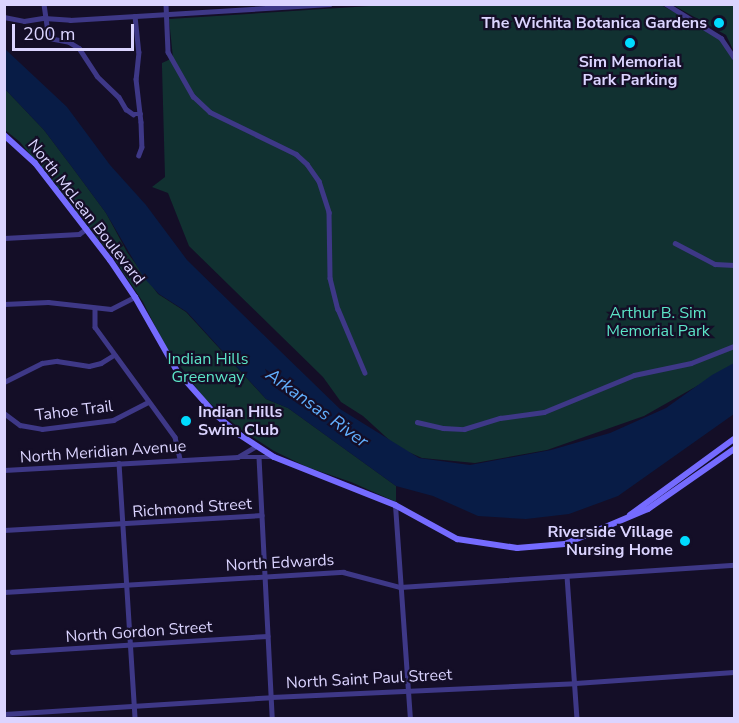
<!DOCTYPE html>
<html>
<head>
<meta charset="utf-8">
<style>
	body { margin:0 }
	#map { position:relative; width:739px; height:723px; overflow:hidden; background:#140e27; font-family:"Nunito Sans",sans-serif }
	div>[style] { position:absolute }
	.green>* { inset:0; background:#113131 }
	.water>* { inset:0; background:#081c46 }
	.minor>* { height:4.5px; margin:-2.25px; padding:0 2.25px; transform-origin:2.25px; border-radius:2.25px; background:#3e3887 }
	.tertiary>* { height:5px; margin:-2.5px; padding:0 2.5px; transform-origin:2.5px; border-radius:2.5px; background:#3e3887 }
	.secondary>* { height:6px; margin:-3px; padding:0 3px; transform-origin:3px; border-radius:3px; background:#756bff }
	.dots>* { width:16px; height:16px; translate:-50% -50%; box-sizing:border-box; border:3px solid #140e27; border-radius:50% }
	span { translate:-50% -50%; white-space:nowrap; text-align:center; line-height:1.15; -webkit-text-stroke:4.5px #140e27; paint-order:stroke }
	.poi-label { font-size:16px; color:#dbd4ff; font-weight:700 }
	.right { translate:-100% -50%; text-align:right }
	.left { translate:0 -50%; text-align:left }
	.street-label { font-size:16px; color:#dbd4ff }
	.park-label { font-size:16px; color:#5ce4c7 }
	.water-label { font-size:18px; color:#62b0ff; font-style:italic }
	.frame { position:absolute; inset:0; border:6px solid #dbd4ff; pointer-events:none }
	.scale { position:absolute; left:12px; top:24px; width:122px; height:27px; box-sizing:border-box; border:3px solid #dbd4ff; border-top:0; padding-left:8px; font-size:18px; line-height:21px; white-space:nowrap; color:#dbd4ff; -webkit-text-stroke:4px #140e27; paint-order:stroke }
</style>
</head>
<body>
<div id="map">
	<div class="green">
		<div style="clip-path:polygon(401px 4px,661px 5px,672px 11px,676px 9px,724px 43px,734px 62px,734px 365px,644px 416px,547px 450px,475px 463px,422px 458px,397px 447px,363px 416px,341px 402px,323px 377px,189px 246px,168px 193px,152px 187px,165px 177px,162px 67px,162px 63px,173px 58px,169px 19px)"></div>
		<div style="clip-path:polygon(673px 5px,734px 5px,734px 52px,726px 35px)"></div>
		<div style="clip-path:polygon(5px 89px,44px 130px,72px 167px,106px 213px,127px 252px,158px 294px,186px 312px,266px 399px,288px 408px,396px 486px,396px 502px,351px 482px,307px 467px,274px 451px,240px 429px,204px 398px,165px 346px,143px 302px,114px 259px,20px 142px,5px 130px)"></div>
	</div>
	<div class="water">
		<div style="clip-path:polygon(4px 48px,67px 107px,110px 165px,146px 205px,187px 260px,275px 346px,340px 409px,419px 458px,470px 465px,551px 450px,610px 433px,666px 408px,712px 375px,734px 363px,734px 414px,618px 496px,569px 514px,526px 519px,478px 516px,433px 496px,396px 486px,288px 408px,266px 399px,187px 312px,159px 294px,144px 278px,106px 213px,72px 167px,44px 130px,5px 89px)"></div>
	</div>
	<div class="minor">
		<div style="left:44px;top:4px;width:34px;rotate:82deg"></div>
		<div style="left:49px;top:38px;width:20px;rotate:11deg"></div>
		<div style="left:69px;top:42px;width:12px;rotate:31deg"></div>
		<div style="left:79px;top:48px;width:33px;rotate:57deg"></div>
		<div style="left:97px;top:76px;width:30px;rotate:44deg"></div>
		<div style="left:119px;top:97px;width:14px;rotate:60deg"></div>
		<div style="left:126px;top:109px;width:9px;rotate:36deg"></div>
		<div style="left:133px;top:114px;width:8px"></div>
		<div style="left:166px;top:4px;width:48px;rotate:87.6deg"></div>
		<div style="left:168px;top:52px;width:51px;rotate:60.4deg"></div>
		<div style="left:193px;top:96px;width:23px;rotate:43deg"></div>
		<div style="left:210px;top:112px;width:96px;rotate:26deg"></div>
		<div style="left:296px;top:154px;width:15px;rotate:42deg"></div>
		<div style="left:307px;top:164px;width:21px;rotate:55deg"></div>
		<div style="left:319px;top:181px;width:33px;rotate:72deg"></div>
		<div style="left:329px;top:212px;width:66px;rotate:89.1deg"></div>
		<div style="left:330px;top:278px;width:32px;rotate:76deg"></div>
		<div style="left:338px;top:309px;width:69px;rotate:67.1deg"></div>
		<div style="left:666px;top:4px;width:65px;rotate:31.7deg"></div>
		<div style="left:721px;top:38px;width:23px;rotate:56deg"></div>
		<div style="left:135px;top:16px;width:36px;rotate:84deg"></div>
		<div style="left:139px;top:52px;width:27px;rotate:96deg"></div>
		<div style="left:136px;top:79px;width:43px;rotate:83.4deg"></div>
		<div style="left:141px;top:122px;width:25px;rotate:88deg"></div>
		<div style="left:142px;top:147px;width:9px;rotate:111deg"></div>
		<div style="left:4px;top:17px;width:20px;rotate:11deg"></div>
		<div style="left:24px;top:21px;width:20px;rotate:-9deg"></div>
		<div style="left:44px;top:18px;width:26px;rotate:4deg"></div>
		<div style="left:70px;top:20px;width:260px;rotate:-3.5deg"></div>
		<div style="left:4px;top:238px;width:75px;rotate:-3.1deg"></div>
		<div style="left:79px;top:234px;width:9px;rotate:-36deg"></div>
		<div style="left:675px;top:243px;width:45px;rotate:27.7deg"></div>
		<div style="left:715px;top:264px;width:19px;rotate:3deg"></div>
		<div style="left:4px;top:304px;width:44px;rotate:-2.6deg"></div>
		<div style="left:48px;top:302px;width:63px;rotate:6.3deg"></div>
		<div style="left:111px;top:309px;width:27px;rotate:-27deg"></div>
		<div style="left:95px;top:308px;width:19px;rotate:90deg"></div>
		<div style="left:95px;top:327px;width:136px;rotate:54deg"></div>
		<div style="left:175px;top:437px;width:23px;rotate:77deg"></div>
		<div style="left:4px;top:382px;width:42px;rotate:-26.6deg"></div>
		<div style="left:42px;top:363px;width:15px;rotate:-8deg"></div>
		<div style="left:57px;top:361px;width:32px;rotate:9deg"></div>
		<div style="left:89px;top:366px;width:12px;rotate:-14deg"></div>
		<div style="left:101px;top:363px;width:15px;rotate:-32deg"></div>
		<div style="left:4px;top:413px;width:20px;rotate:37deg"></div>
		<div style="left:20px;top:425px;width:22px;rotate:10deg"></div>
		<div style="left:42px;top:429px;width:72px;rotate:-7.2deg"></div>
		<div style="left:113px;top:420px;width:39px;rotate:-27deg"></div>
		<div style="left:417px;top:422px;width:27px;rotate:13deg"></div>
		<div style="left:443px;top:428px;width:21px;rotate:3deg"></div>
		<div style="left:464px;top:429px;width:38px;rotate:-17deg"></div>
		<div style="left:500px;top:418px;width:44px;rotate:-7.8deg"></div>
		<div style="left:544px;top:412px;width:97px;rotate:-22.3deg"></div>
		<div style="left:634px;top:375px;width:58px;rotate:-11.9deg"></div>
		<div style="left:691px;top:363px;width:46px;rotate:-21.6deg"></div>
		<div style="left:238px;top:457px;width:21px;rotate:-31deg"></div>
		<div style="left:259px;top:457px;width:261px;rotate:87.1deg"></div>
		<div style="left:119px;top:463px;width:256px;rotate:86.4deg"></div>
		<div style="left:4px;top:470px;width:234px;rotate:-3.2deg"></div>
		<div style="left:238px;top:457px;width:36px"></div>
		<div style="left:4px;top:530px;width:258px;rotate:-3.3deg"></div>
		<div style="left:567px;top:576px;width:142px;rotate:86deg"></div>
		<div style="left:4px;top:592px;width:340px;rotate:-3.4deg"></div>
		<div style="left:343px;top:572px;width:59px;rotate:14.7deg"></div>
		<div style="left:400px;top:587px;width:335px;rotate:-3.8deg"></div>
		<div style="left:12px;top:652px;width:256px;rotate:-3.6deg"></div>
	</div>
	<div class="tertiary">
		<div style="left:395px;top:505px;width:214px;rotate:86deg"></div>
		<div style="left:4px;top:714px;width:268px;rotate:-3.6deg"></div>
		<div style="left:271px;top:697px;width:304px;rotate:-2.6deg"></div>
		<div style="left:575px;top:683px;width:159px;rotate:-4deg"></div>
	</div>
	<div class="secondary">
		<div style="left:4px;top:135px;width:42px;rotate:42.1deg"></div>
		<div style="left:35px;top:163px;width:123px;rotate:52.3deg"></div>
		<div style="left:110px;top:260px;width:45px;rotate:56deg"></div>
		<div style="left:135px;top:297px;width:85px;rotate:60.4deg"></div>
		<div style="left:177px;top:371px;width:59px;rotate:48.4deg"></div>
		<div style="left:216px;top:415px;width:31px;rotate:40deg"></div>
		<div style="left:240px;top:435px;width:40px;rotate:32.9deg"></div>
		<div style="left:274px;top:457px;width:130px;rotate:21.6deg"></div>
		<div style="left:395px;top:505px;width:71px;rotate:28.7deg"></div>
		<div style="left:457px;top:539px;width:61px;rotate:8.5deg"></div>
		<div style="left:517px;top:548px;width:48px;rotate:-4.8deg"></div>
		<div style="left:565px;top:544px;width:90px;rotate:-22.9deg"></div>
		<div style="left:648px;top:509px;width:105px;rotate:-34.9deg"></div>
		<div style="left:630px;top:515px;width:129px;rotate:-36.2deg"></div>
	</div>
	<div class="dots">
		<div style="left:719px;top:23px;background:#00dbff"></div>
		<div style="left:630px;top:43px;background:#00dbff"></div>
		<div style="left:186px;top:421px;background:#00dbff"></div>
		<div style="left:685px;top:541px;background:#00dbff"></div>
	</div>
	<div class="poi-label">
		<span class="right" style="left:707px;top:23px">The Wichita Botanica Gardens</span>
		<span style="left:630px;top:71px">Sim Memorial<br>Park Parking</span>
		<span class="left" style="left:198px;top:421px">Indian Hills<br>Swim Club</span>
		<span class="right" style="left:673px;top:541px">Riverside Village<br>Nursing Home</span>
	</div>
	<div class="street-label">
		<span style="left:86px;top:212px;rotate:52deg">North McLean Boulevard</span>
		<span style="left:74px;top:411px;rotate:-7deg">Tahoe Trail</span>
		<span style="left:103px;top:452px;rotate:-4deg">North Meridian Avenue</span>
		<span style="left:192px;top:508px;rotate:-4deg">Richmond Street</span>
		<span style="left:280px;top:563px;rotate:-3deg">North Edwards</span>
		<span style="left:139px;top:632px;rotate:-4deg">North Gordon Street</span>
		<span style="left:369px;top:679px;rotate:-3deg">North Saint Paul Street</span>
	</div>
	<div class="park-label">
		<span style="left:658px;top:322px">Arthur B. Sim<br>Memorial Park</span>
		<span style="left:208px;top:368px">Indian Hills<br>Greenway</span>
	</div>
	<div class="water-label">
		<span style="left:317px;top:408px;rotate:36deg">Arkansas River</span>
	</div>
	<div class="frame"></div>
	<div class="scale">200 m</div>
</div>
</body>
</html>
